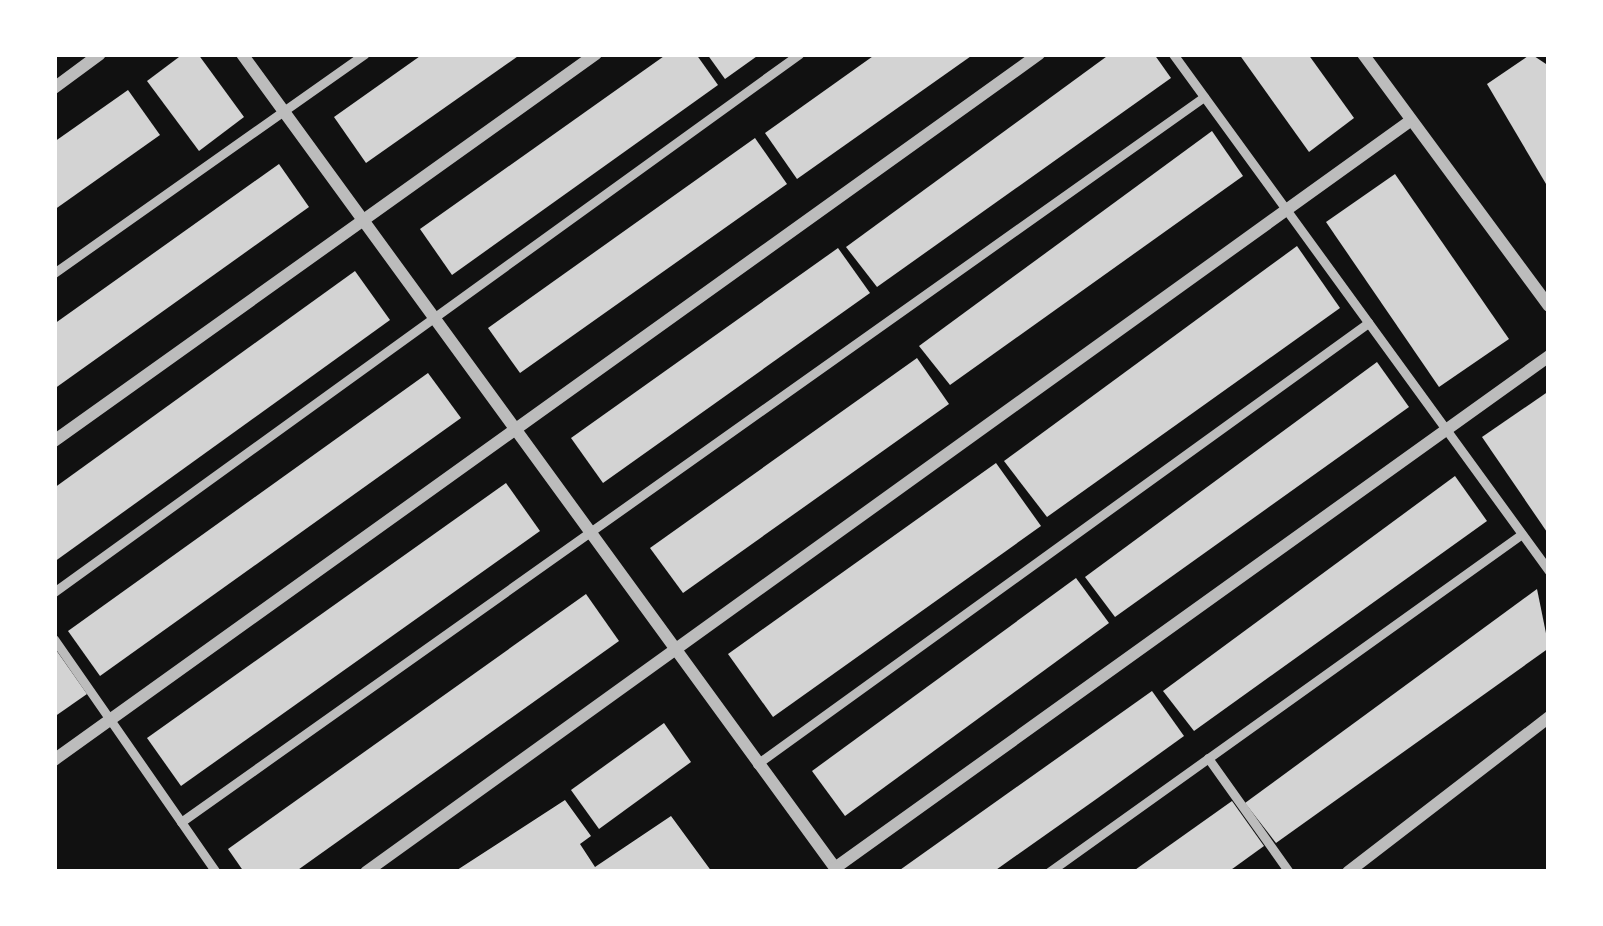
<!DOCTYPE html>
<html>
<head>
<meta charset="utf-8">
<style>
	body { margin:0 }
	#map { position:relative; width:1603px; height:926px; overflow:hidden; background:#111; font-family:"Open Sans",sans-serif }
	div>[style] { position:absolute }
	.building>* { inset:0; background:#d3d3d3 }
	.service>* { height:9px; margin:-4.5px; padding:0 4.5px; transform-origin:4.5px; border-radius:4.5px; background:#bcbcbc }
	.minor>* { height:12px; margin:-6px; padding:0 6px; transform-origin:6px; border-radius:6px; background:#bcbcbc }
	span { translate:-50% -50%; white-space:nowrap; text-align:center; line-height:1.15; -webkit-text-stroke:9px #fff; paint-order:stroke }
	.frame { position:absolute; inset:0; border:57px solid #fff; pointer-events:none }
</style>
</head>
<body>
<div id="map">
	<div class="building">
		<div style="clip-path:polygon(183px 54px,198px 54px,244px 117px,199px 151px,147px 81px)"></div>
		<div style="clip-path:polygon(423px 54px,521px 54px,366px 163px,334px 117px)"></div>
		<div style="clip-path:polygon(667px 54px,696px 54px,718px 85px,452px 275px,420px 229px)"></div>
		<div style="clip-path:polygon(707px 54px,760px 54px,725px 79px)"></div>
		<div style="clip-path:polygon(876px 54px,974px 54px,797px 179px,765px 133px)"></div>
		<div style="clip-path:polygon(1110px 54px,1154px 54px,1171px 78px,877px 287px,846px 247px)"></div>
		<div style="clip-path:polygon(1239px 54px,1308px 54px,1354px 118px,1309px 152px)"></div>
		<div style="clip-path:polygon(1531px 54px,1549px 66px,1549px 189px,1487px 84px)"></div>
		<div style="clip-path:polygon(128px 90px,160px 135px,54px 210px,54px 142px)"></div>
		<div style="clip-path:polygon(1212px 131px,1243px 176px,950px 385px,919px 346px)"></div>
		<div style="clip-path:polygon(755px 138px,787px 184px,520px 373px,488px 328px)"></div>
		<div style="clip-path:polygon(279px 164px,309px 207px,54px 389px,54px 324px)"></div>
		<div style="clip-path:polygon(1395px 174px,1509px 339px,1439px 387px,1326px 222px)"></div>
		<div style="clip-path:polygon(1297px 246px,1340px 308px,1047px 517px,1004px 461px)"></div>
		<div style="clip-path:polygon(838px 248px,870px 293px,603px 483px,571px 438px)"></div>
		<div style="clip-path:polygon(355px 271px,390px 320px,54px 562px,54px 488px)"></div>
		<div style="clip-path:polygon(917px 358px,949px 404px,683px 593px,650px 548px)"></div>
		<div style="clip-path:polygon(1377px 362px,1409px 407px,1115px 617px,1085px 577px)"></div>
		<div style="clip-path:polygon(428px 373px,461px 418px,100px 676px,68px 631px)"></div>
		<div style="clip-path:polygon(1549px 391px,1549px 535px,1482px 437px)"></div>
		<div style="clip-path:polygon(996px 463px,1041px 526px,773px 717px,728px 654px)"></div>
		<div style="clip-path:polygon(1455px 476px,1487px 521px,1194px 731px,1163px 691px)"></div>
		<div style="clip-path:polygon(506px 483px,540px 531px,181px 786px,147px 738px)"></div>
		<div style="clip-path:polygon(1076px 578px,1109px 623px,845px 816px,812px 771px)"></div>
		<div style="clip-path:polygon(1537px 589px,1549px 648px,1276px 843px,1245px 803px)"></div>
		<div style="clip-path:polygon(586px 594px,619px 641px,295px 872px,244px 872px,228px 849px)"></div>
		<div style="clip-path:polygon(54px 647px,87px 694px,54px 717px)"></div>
		<div style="clip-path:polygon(1152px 691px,1184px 736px,1095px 800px,993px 872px,897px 872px)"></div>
		<div style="clip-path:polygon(664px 723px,691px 762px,599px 829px,571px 790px)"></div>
		<div style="clip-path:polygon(565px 800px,591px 836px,580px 844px,595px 867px,671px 816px,712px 872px,454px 872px)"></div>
		<div style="clip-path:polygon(1232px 801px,1264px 846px,1228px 872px,1132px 872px)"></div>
	</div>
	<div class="service">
		<div style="left:1173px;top:54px;width:639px;rotate:53.97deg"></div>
		<div style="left:54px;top:273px;width:380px;rotate:-35.2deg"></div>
		<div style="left:54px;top:592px;width:919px;rotate:-35.83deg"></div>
		<div style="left:54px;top:639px;width:284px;rotate:55.2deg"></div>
		<div style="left:1208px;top:758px;width:140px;rotate:54.6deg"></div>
		<div style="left:757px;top:764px;width:754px;rotate:-35.82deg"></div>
		<div style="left:181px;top:822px;width:1254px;rotate:-35.33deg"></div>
		<div style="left:1049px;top:872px;width:581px;rotate:-35.55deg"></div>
	</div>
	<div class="minor">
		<div style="left:242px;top:54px;width:1012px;rotate:53.92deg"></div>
		<div style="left:1363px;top:54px;width:313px;rotate:53.6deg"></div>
		<div style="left:54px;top:88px;width:57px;rotate:-36.5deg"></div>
		<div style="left:54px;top:441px;width:666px;rotate:-35.53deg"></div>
		<div style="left:54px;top:760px;width:1212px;rotate:-35.63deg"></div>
		<div style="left:835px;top:868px;width:879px;rotate:-35.64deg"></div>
		<div style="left:366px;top:872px;width:1286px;rotate:-35.73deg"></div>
		<div style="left:1348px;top:872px;width:254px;rotate:-37.6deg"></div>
	</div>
	<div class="frame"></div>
</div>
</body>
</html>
